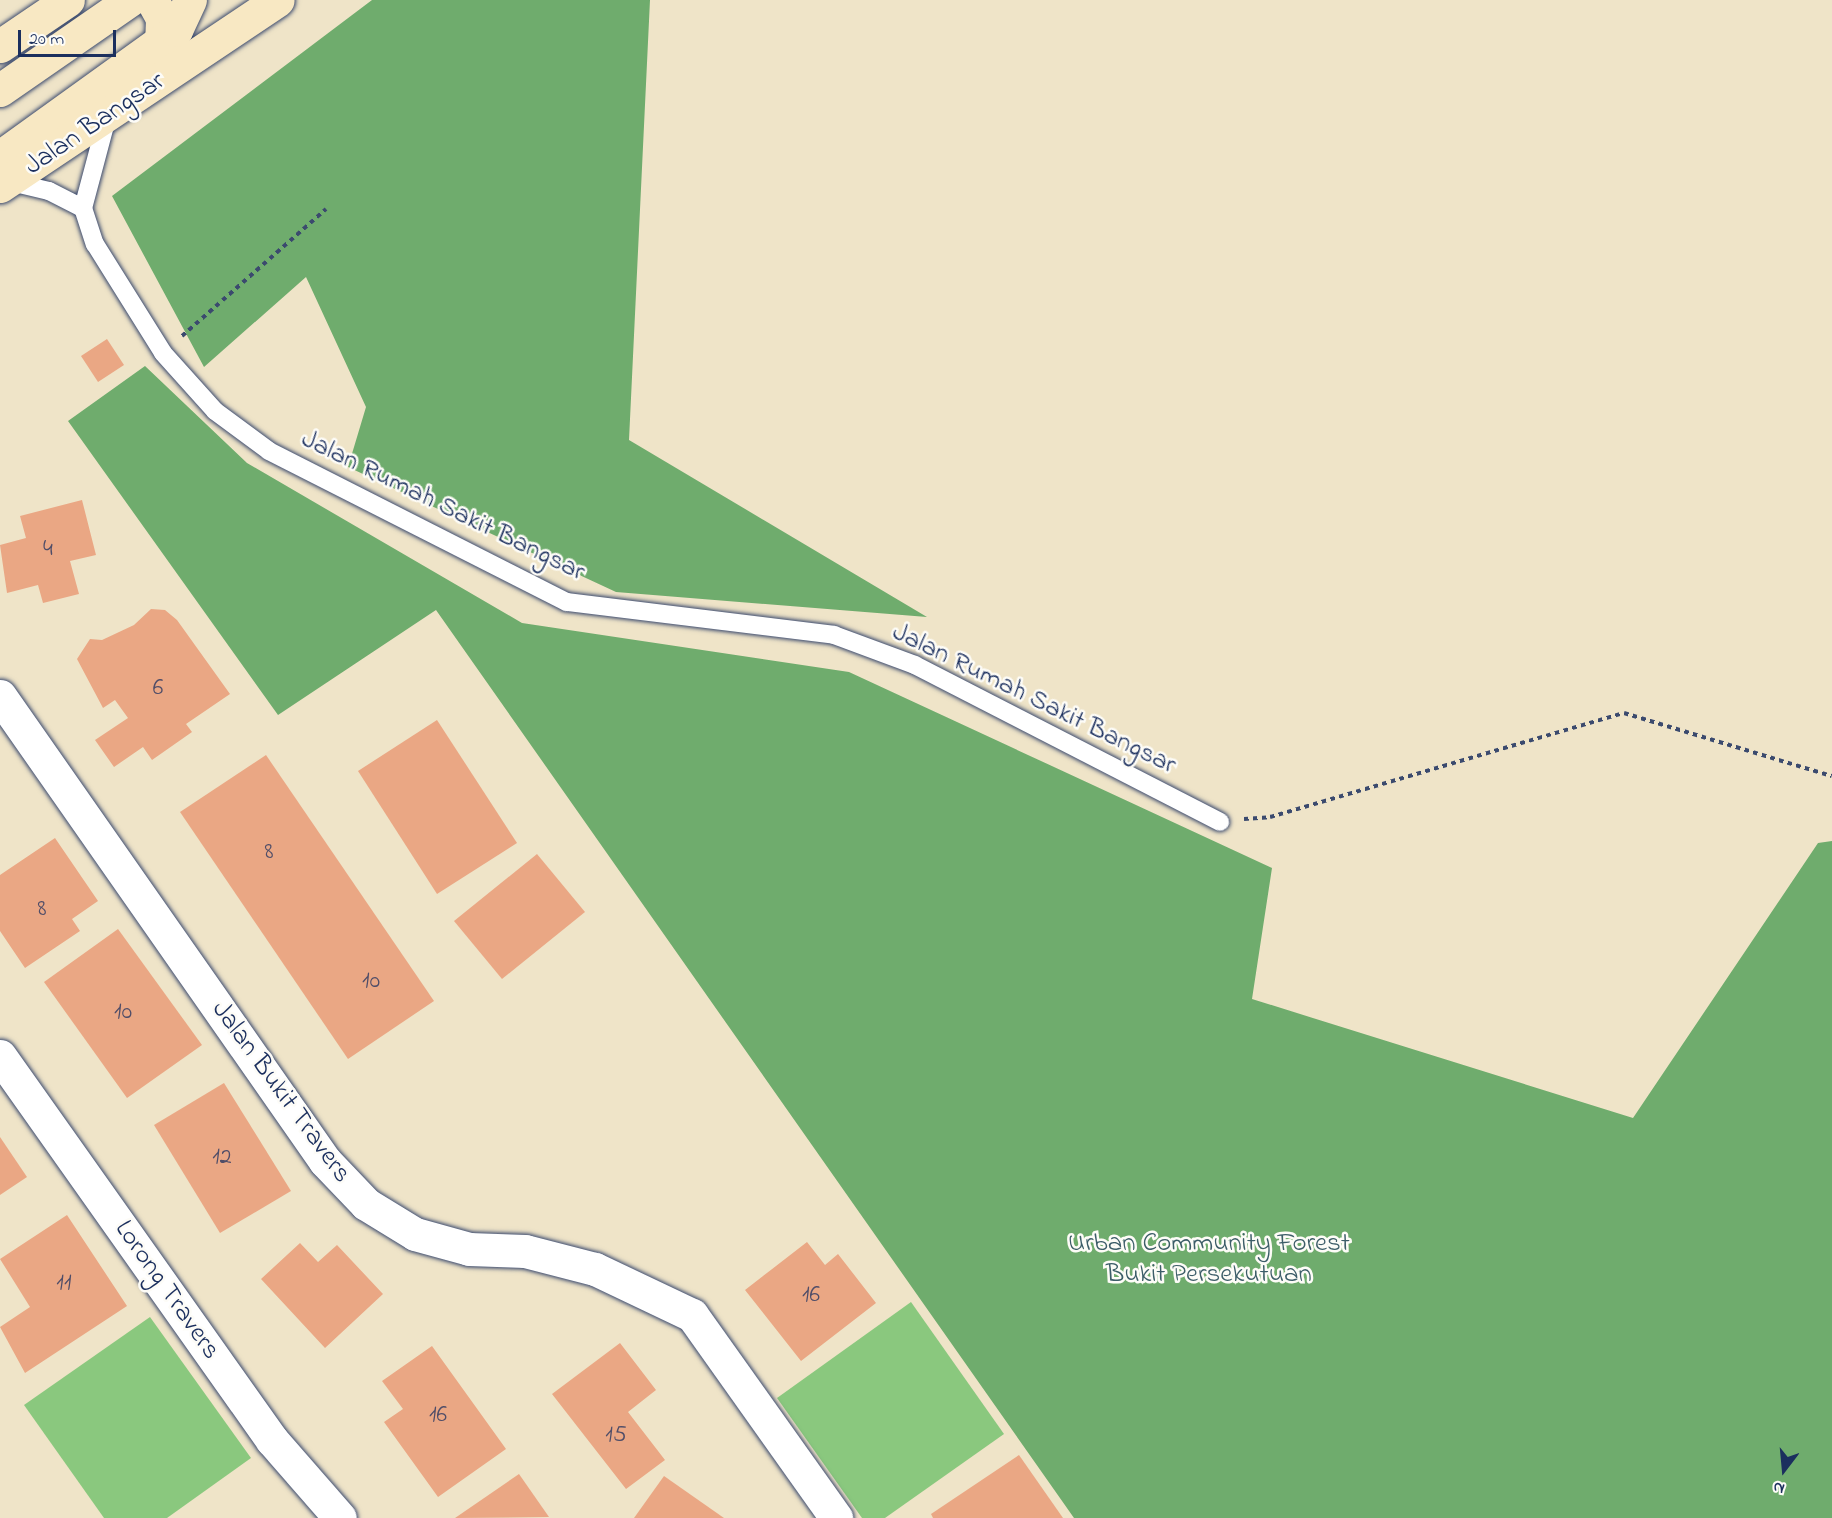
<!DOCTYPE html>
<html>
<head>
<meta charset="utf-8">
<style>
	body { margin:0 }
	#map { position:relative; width:1832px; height:1518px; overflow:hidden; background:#efe4c8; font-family:"Indie Flower",sans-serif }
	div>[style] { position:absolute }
	.green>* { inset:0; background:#8ac87e }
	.forest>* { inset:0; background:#6fac6d }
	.building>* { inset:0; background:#eaa784 }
	.path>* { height:4px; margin-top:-2px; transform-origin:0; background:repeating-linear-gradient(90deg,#3b4a6e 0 4.5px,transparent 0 9px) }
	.roads { filter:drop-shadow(0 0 2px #3b4a6e) drop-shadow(0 0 2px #3b4a6e) }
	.lane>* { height:18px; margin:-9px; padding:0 9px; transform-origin:9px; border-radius:9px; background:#fff }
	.street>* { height:33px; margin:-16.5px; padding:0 16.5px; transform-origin:16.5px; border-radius:16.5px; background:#fff }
	.secondary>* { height:33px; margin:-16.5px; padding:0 16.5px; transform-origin:16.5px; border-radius:16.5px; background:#f8e8c3 }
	span { translate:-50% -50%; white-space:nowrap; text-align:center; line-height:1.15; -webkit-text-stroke:5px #fdfcf7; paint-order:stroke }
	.number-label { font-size:24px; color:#4f4d68 }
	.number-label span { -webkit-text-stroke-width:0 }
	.street-label { font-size:27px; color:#1b2f5e }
	.park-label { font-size:27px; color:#3c5d68 }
	.north { position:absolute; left:1754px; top:1440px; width:60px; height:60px; -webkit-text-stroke:4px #fdfcf7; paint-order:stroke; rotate:196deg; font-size:16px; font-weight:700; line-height:24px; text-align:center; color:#1b2f5e }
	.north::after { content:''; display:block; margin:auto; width:21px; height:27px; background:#1b2f5e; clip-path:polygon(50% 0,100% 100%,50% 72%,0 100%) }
	.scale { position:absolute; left:18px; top:30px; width:98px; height:27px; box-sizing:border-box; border:3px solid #1b2f5e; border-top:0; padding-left:8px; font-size:18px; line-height:21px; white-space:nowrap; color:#1b2f5e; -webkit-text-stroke:4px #fdfcf7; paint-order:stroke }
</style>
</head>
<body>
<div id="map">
	<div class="green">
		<div style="clip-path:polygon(911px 1302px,1004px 1434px,885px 1518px,862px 1518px,777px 1398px)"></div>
		<div style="clip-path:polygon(150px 1317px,251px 1458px,167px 1518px,104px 1518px,24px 1405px)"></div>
	</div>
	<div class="forest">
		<div style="clip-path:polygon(372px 0,650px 0,629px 440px,927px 617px,616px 592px,348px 467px,366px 407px,306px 277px,204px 367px,112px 196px)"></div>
		<div style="clip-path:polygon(145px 366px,247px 463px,522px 623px,849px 672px,1272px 868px,1252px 999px,1633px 1118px,1818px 843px,1832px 841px,1832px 1518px,1074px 1518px,436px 610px,278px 715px,68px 421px)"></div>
	</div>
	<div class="building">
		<div style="clip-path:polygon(107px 339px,124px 365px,98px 382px,81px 356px)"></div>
		<div style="clip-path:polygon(82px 500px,96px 555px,70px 561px,79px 594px,43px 603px,38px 585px,7px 593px,0 545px,26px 538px,20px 516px)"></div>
		<div style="clip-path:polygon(151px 609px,165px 610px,177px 620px,230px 694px,186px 724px,192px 732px,152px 760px,143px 747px,114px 767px,95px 740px,128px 718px,115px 700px,103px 708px,77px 659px,90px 639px,102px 640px,134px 625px)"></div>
		<div style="clip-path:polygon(437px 720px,517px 843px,437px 894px,358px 771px)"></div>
		<div style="clip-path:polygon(266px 755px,434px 1001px,348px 1059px,180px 812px)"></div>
		<div style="clip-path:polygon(55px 838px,98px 901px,72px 919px,80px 931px,25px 968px,0 931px,0 875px)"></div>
		<div style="clip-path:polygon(537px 854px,585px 912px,502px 979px,454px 921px)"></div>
		<div style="clip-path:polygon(118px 929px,202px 1045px,127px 1098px,44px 982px)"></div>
		<div style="clip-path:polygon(224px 1083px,291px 1191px,220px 1233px,154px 1125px)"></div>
		<div style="clip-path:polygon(0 1137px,27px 1177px,0 1195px)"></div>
		<div style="clip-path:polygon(67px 1215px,127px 1306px,25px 1373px,0 1327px,30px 1307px,0 1259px)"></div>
		<div style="clip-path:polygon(807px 1242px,825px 1265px,838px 1254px,876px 1303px,801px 1361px,745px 1290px)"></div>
		<div style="clip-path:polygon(300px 1243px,318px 1262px,337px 1245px,383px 1294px,325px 1348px,261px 1279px)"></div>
		<div style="clip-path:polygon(620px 1343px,656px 1390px,628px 1412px,665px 1460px,626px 1489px,552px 1394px)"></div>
		<div style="clip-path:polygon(432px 1346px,506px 1449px,438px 1497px,384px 1422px,403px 1409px,382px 1381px)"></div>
		<div style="clip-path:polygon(1019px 1455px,1063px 1518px,933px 1518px,931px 1514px)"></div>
		<div style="clip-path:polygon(519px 1474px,549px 1517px,455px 1518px)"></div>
		<div style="clip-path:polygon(664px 1476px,724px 1518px,634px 1518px)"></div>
	</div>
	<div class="path">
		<div style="left:182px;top:336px;width:192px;rotate:-41.4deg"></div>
		<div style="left:1244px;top:819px;width:26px;rotate:-4deg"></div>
		<div style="left:1270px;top:817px;width:369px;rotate:-16.4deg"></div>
		<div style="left:1624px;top:713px;width:217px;rotate:16.9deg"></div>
	</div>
	<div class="roads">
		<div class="lane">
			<div style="left:107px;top:118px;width:93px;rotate:104.9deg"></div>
			<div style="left:83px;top:208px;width:38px;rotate:72deg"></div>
			<div style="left:95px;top:244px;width:128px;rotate:58deg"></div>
			<div style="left:163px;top:353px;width:78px;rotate:48.1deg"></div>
			<div style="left:215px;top:411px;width:67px;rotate:36.5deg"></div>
			<div style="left:269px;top:451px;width:334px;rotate:26.9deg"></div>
			<div style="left:567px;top:602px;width:269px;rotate:7deg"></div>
			<div style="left:834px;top:635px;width:86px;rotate:20.3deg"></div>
			<div style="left:915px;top:665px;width:343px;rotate:27.2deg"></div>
			<div style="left:7px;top:181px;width:43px;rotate:13.4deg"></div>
			<div style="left:49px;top:191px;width:38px;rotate:27deg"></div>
		</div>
		<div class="street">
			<div style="left:0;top:696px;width:567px;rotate:55.05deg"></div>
			<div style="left:325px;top:1161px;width:59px;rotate:46.4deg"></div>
			<div style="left:366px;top:1204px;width:57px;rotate:31.5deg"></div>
			<div style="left:415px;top:1234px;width:56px;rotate:15.5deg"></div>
			<div style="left:469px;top:1249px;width:56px;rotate:2deg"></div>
			<div style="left:525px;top:1251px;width:72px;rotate:14.4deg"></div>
			<div style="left:595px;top:1269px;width:107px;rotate:25.4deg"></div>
			<div style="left:692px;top:1315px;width:249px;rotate:54.6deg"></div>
			<div style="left:0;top:1056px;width:471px;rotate:54.7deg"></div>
			<div style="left:272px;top:1440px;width:103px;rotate:48.9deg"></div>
		</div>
		<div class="secondary">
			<div style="left:152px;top:0;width:21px;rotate:61deg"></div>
			<div style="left:162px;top:18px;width:23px;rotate:92deg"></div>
			<div style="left:0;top:46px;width:82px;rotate:-34.1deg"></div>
			<div style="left:0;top:90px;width:158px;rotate:-34.7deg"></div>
			<div style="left:0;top:157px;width:217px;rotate:-35.8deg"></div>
			<div style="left:176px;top:30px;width:33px;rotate:-65deg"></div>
			<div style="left:0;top:186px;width:334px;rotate:-33.8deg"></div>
		</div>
	</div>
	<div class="number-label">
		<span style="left:48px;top:550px">4</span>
		<span style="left:158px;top:689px">6</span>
		<span style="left:269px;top:853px">8</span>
		<span style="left:42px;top:910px">8</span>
		<span style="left:371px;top:982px">10</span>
		<span style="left:123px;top:1013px">10</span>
		<span style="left:222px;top:1158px">12</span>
		<span style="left:64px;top:1284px">11</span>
		<span style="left:811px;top:1296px">16</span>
		<span style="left:438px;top:1416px">16</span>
		<span style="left:616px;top:1436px">15</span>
	</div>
	<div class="street-label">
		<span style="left:95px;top:124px;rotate:-34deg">Jalan Bangsar</span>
		<span style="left:443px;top:506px;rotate:26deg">Jalan Rumah Sakit Bangsar</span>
		<span style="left:1034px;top:699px;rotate:26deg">Jalan Rumah Sakit Bangsar</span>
		<span style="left:281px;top:1092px;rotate:54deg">Jalan Bukit Travers</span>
		<span style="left:167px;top:1290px;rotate:55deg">Lorong Travers</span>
	</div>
	<div class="park-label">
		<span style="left:1209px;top:1259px">Urban Community Forest<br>Bukit Persekutuan</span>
	</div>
	<div class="north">N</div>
	<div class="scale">20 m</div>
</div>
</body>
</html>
